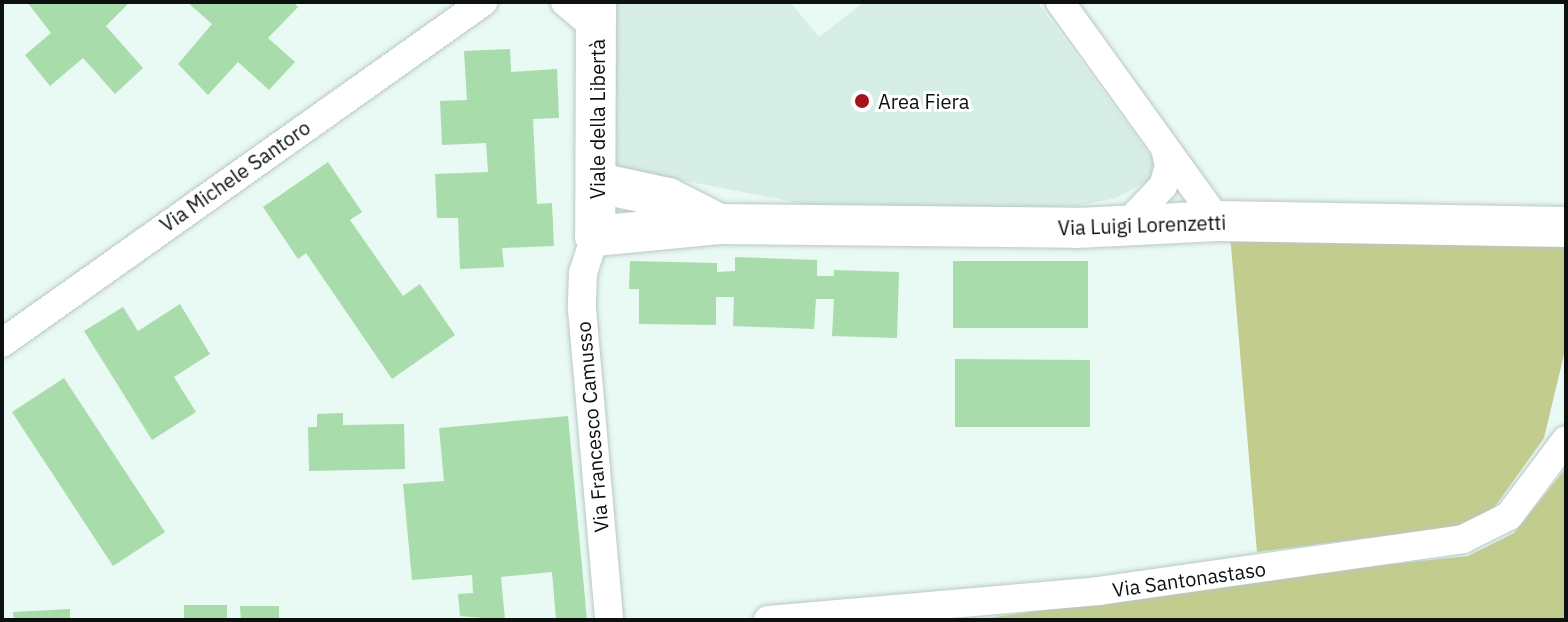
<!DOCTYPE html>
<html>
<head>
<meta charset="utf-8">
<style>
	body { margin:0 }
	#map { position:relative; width:1568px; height:622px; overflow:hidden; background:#e9f9f4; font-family:"IBM Plex Sans",sans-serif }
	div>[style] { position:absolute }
	.built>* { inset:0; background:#d7eee7 }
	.green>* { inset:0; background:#c2cc8d }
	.building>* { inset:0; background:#a8dcaa }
	.roads { filter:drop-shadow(0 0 2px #b9c8c3) drop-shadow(0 0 2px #b9c8c3) }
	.street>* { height:28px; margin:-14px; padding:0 14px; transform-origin:14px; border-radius:14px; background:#fff }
	.secondary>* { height:40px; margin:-20px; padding:0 20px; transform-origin:20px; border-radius:20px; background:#fff }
	.dots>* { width:22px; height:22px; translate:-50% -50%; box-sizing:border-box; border:4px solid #fff; border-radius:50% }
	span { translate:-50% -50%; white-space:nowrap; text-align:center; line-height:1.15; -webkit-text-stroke:6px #fff; paint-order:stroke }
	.poi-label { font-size:20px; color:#0c1110 }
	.left { translate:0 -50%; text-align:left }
	.street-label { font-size:20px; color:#0c1110 }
	.frame { position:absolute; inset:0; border:4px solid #0c1110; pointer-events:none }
</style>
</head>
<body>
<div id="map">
	<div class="built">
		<div style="clip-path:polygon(613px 2px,790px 2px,819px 37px,864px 2px,1037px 2px,1154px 161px,1151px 179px,1116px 198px,1076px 206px,943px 211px,815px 206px,613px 167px)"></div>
	</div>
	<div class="green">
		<div style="clip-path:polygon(1230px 234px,1566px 239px,1566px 346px,1544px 438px,1491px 512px,1462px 526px,1257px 552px)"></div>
		<div style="clip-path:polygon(1566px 468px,1566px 620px,975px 620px,1259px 578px,1468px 556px,1514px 533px)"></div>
	</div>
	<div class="building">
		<div style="clip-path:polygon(27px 2px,130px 2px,106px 26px,143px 68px,115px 94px,83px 58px,50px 86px,25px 55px,51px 33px)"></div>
		<div style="clip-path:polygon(187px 2px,293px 2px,298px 7px,268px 38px,295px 62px,269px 90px,238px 62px,208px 95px,178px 64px,212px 24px)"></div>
		<div style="clip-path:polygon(510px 49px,511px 72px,557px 69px,559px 118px,533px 119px,537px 204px,552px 203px,554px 246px,502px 248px,504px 267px,460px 269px,458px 218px,437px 218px,435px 174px,488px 172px,486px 143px,442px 145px,440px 101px,467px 100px,464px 51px)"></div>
		<div style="clip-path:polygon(328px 162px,362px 212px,350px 220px,403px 296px,420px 284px,455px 335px,392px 379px,306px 253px,298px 259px,263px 207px)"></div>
		<div style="clip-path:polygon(735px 257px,817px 260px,817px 276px,834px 276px,834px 270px,899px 272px,897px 338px,832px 336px,834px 299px,816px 299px,814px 329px,733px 326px,734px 297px,716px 297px,716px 325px,639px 324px,639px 289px,629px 289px,630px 261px,717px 263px,717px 272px,735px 271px)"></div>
		<div style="clip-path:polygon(953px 261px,1088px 261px,1088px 328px,953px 328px)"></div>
		<div style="clip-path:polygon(180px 304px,210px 354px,174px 377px,196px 412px,152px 440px,84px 331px,123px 307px,138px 331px)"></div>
		<div style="clip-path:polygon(955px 359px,1090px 360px,1090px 427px,955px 427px)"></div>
		<div style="clip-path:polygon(64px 378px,165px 532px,113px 566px,12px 412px)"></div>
		<div style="clip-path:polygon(343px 413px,343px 425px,404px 424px,405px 469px,309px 471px,308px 427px,317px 427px,317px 414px)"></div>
		<div style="clip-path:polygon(568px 416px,587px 620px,556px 620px,552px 572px,501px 577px,505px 620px,460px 616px,458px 594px,473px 593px,472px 575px,412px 580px,403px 484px,444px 481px,439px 428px)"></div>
		<div style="clip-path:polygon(184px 605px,227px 605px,227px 620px,184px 620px)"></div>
		<div style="clip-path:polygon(240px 606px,279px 606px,279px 620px,241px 620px)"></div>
		<div style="clip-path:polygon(70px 609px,70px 620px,14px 620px,13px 612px)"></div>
	</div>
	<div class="roads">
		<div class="street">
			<div style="left:565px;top:2px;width:42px;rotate:40.2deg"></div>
			<div style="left:1060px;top:2px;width:270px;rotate:54.2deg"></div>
			<div style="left:1125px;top:226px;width:55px;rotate:-46.5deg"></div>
			<div style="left:1163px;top:186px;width:21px;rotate:-73deg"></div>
			<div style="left:1169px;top:166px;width:17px;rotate:-103deg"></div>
			<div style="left:595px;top:236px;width:39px;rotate:108deg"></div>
			<div style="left:583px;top:273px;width:36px;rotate:92deg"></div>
			<div style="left:582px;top:309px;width:312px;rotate:85deg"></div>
			<div style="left:2px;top:343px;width:590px;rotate:-35.33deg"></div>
			<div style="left:768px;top:620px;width:332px;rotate:-5deg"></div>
			<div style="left:1099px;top:591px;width:368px;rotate:-8.1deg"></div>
			<div style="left:1463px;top:539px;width:51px;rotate:-26.6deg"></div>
			<div style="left:1509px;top:516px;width:95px;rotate:-53.1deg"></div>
		</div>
		<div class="secondary">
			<div style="left:596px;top:2px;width:234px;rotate:90.2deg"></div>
			<div style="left:595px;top:236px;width:125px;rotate:-5.5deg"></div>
			<div style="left:719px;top:224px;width:357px;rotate:0.6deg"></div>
			<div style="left:1076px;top:228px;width:142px;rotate:-2.8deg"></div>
			<div style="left:1218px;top:221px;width:348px;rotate:1deg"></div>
			<div style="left:599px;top:183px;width:71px;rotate:12.3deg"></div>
			<div style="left:668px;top:198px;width:57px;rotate:27deg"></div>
		</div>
	</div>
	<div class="dots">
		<div style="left:862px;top:101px;background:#a8121a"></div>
	</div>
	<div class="poi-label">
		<span class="left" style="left:878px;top:101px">Area Fiera</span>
	</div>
	<div class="street-label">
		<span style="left:597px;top:119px;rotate:-90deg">Viale della Libertà</span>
		<span style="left:235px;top:176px;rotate:-35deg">Via Michele Santoro</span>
		<span style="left:1142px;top:225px;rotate:-2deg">Via Luigi Lorenzetti</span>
		<span style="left:592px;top:427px;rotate:-95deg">Via Francesco Camusso</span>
		<span style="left:1189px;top:579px;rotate:-8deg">Via Santonastaso</span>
	</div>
	<div class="frame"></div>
</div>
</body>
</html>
